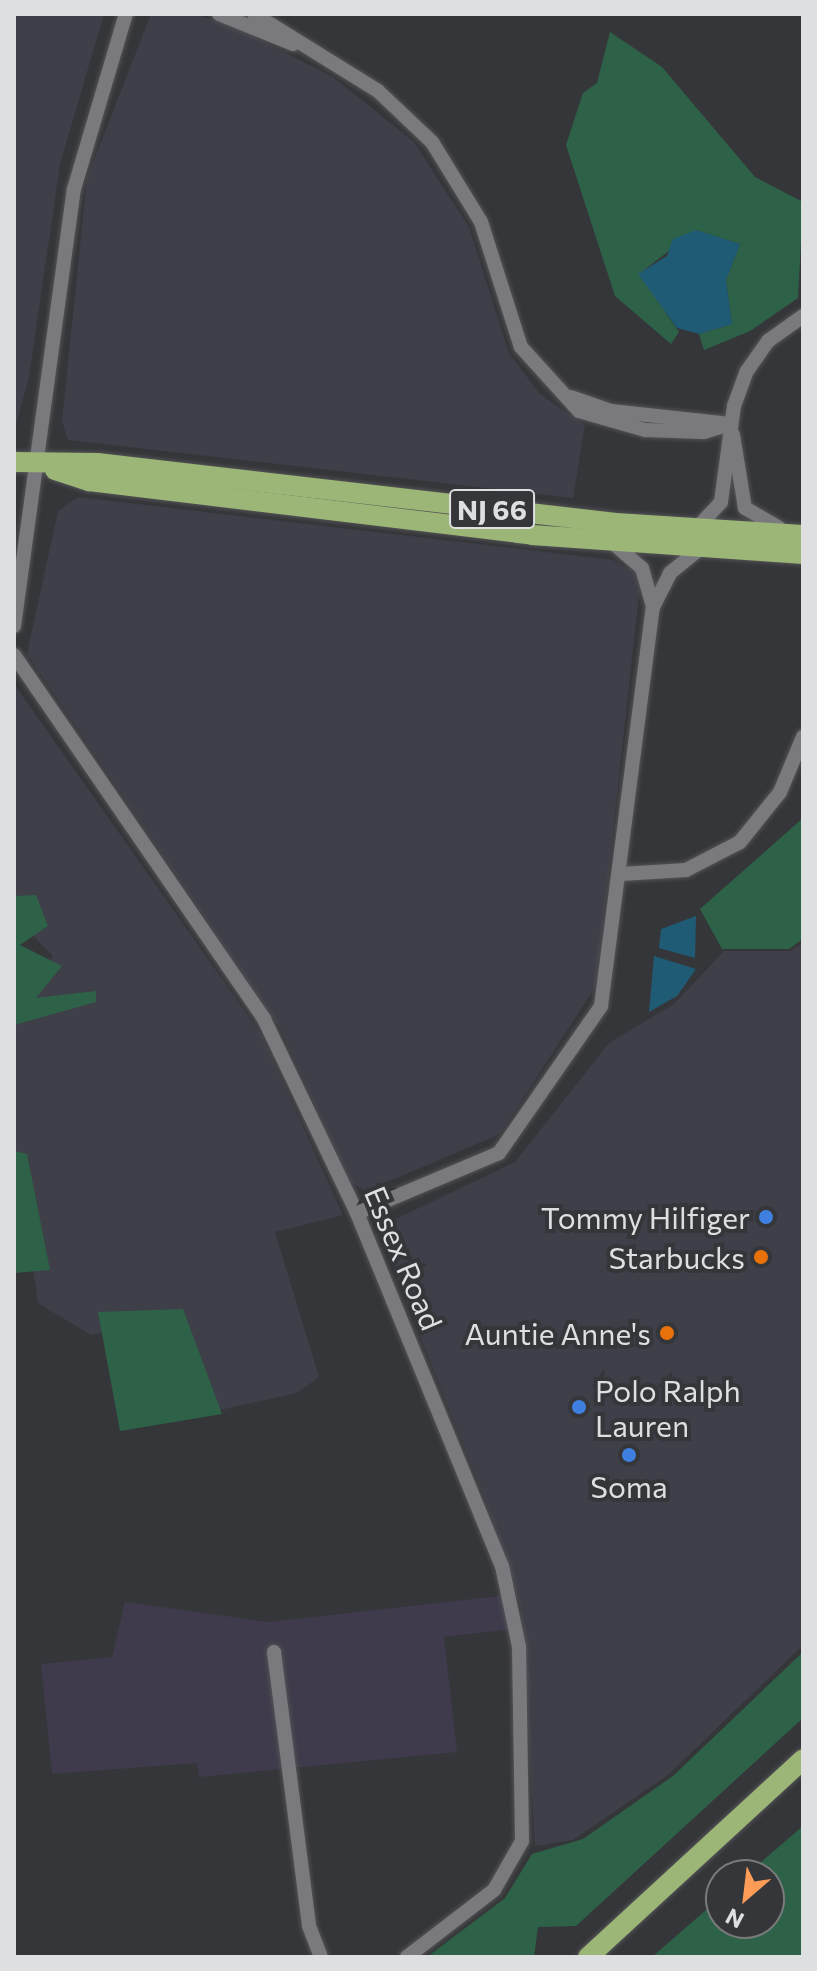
<!DOCTYPE html>
<html>
<head>
<meta charset="utf-8">
<style>
	body { margin:0 }
	#map { position:relative; width:817px; height:1971px; overflow:hidden; background:#353639; font-family:Commissioner,sans-serif }
	div>[style] { position:absolute }
	.built>* { inset:0; background:#3e3f48 }
	.industrial>* { inset:0; background:#3f3b4c }
	.green>* { inset:0; background:#2e6248 }
	.water>* { inset:0; background:#205b76 }
	.roads { filter:drop-shadow(0 0 2px #535356) drop-shadow(0 0 2px #535356) }
	.minor>* { height:14px; margin:-7px; padding:0 7px; transform-origin:7px; border-radius:7px; background:#7a7a7e }
	.highway>* { height:20px; margin:-10px; padding:0 10px; transform-origin:10px; border-radius:10px; background:#9bb676 }
	.dots>* { width:22px; height:22px; translate:-50% -50%; box-sizing:border-box; border:4px solid #353639; border-radius:50% }
	span { translate:-50% -50%; white-space:nowrap; text-align:center; line-height:1.15; -webkit-text-stroke:8px #353639; paint-order:stroke }
	.shield-label span { padding:2px 6px; background:#353639; border:2px solid; border-radius:6px; -webkit-text-stroke-width:0 }
	.shield-label { font-size:28px; color:#dedfe1; font-weight:700 }
	.poi-label { font-size:30px; color:#dedfe1 }
	.right { translate:-100% -50%; text-align:right }
	.left { translate:0 -50%; text-align:left }
	.street-label { font-size:30px; color:#dedfe1 }
	.frame { position:absolute; inset:0; border:16px solid #dedfe1; pointer-events:none }
	.north { position:absolute; left:705px; top:1859px; width:80px; height:80px; box-sizing:border-box; background:#353639; border:2px solid #797a7c; border-radius:50%; rotate:208deg; font-size:22px; font-weight:700; line-height:32px; text-align:center; color:#dedfe1 }
	.north::after { content:''; display:block; margin:auto; width:28px; height:36px; background:#fd9c56; clip-path:polygon(50% 0,100% 100%,50% 72%,0 100%) }
</style>
</head>
<body>
<div id="map">
	<div class="built">
		<div style="clip-path:polygon(14px 14px,104px 14px,60px 164px,29px 377px,14px 432px)"></div>
		<div style="clip-path:polygon(151px 14px,195px 14px,238px 29px,333px 77px,414px 142px,469px 227px,509px 353px,540px 394px,585px 425px,573px 498px,68px 440px,62px 421px,87px 178px)"></div>
		<div style="clip-path:polygon(79px 497px,613px 560px,641px 577px,596px 986px,500px 1134px,366px 1191px,351px 1183px,280px 1028px,27px 654px,58px 511px)"></div>
		<div style="clip-path:polygon(14px 684px,261px 1034px,343px 1215px,275px 1232px,319px 1377px,297px 1393px,220px 1410px,181px 1316px,91px 1335px,38px 1303px,14px 1138px,14px 1001px,53px 956px,14px 916px)"></div>
		<div style="clip-path:polygon(803px 943px,803px 1645px,669px 1774px,573px 1840px,535px 1846px,521px 1608px,487px 1504px,377px 1228px,515px 1162px,609px 1043px,674px 1004px,724px 951px,790px 951px)"></div>
	</div>
	<div class="industrial">
		<div style="clip-path:polygon(508px 1595px,513px 1629px,444px 1637px,457px 1752px,199px 1777px,197px 1763px,52px 1774px,41px 1664px,112px 1657px,125px 1602px,269px 1622px)"></div>
	</div>
	<div class="green">
		<div style="clip-path:polygon(610px 32px,662px 67px,755px 177px,803px 202px,798px 298px,750px 331px,704px 350px,699px 334px,732px 324px,726px 280px,740px 244px,696px 230px,639px 274px,679px 332px,671px 344px,615px 296px,566px 145px,583px 93px,597px 83px)"></div>
		<div style="clip-path:polygon(803px 818px,803px 939px,789px 949px,722px 949px,700px 909px)"></div>
		<div style="clip-path:polygon(36px 895px,48px 926px,20px 945px,62px 966px,36px 998px,96px 991px,96px 1002px,14px 1025px,14px 896px)"></div>
		<div style="clip-path:polygon(14px 1151px,27px 1154px,50px 1270px,14px 1273px)"></div>
		<div style="clip-path:polygon(183px 1309px,222px 1414px,120px 1431px,98px 1312px)"></div>
		<div style="clip-path:polygon(803px 1652px,803px 1718px,576px 1926px,538px 1927px,534px 1957px,427px 1957px,505px 1898px,532px 1854px,583px 1839px,673px 1776px)"></div>
		<div style="clip-path:polygon(803px 1826px,803px 1957px,652px 1957px,721px 1897px,721px 1923px,769px 1923px,769px 1875px,746px 1875px)"></div>
	</div>
	<div class="water">
		<div style="clip-path:polygon(696px 230px,740px 244px,726px 280px,732px 324px,699px 334px,677px 328px,638px 274px,667px 256px,673px 239px)"></div>
		<div style="clip-path:polygon(696px 916px,695px 958px,659px 948px,661px 929px)"></div>
		<div style="clip-path:polygon(654px 956px,696px 969px,677px 996px,649px 1012px)"></div>
	</div>
	<div class="roads">
		<div class="minor">
			<div style="left:219px;top:14px;width:80px;rotate:22.1deg"></div>
			<div style="left:254px;top:14px;width:146px;rotate:31.8deg"></div>
			<div style="left:378px;top:91px;width:74px;rotate:43.4deg"></div>
			<div style="left:432px;top:142px;width:94px;rotate:58.5deg"></div>
			<div style="left:481px;top:222px;width:131px;rotate:72.3deg"></div>
			<div style="left:521px;top:347px;width:86px;rotate:47.8deg"></div>
			<div style="left:579px;top:411px;width:69px;rotate:16.1deg"></div>
			<div style="left:645px;top:430px;width:59px;rotate:1.9deg"></div>
			<div style="left:704px;top:432px;width:28px;rotate:-17deg"></div>
			<div style="left:571px;top:397px;width:42px;rotate:19.3deg"></div>
			<div style="left:611px;top:411px;width:120px;rotate:6.2deg"></div>
			<div style="left:733px;top:435px;width:74px;rotate:80.7deg"></div>
			<div style="left:745px;top:508px;width:39px;rotate:30deg"></div>
			<div style="left:695px;top:530px;width:38px;rotate:-47deg"></div>
			<div style="left:721px;top:502px;width:97px;rotate:-82.3deg"></div>
			<div style="left:734px;top:406px;width:37px;rotate:-70deg"></div>
			<div style="left:747px;top:371px;width:37px;rotate:-55deg"></div>
			<div style="left:768px;top:341px;width:43px;rotate:-35.5deg"></div>
			<div style="left:613px;top:543px;width:38px;rotate:41deg"></div>
			<div style="left:642px;top:568px;width:41px;rotate:74.2deg"></div>
			<div style="left:14px;top:626px;width:441px;rotate:-82.2deg"></div>
			<div style="left:74px;top:189px;width:183px;rotate:-73.5deg"></div>
			<div style="left:14px;top:655px;width:442px;rotate:55.5deg"></div>
			<div style="left:264px;top:1019px;width:215px;rotate:64.4deg"></div>
			<div style="left:357px;top:1213px;width:382px;rotate:67.7deg"></div>
			<div style="left:502px;top:1566px;width:83px;rotate:78.1deg"></div>
			<div style="left:519px;top:1647px;width:194px;rotate:89.1deg"></div>
			<div style="left:522px;top:1841px;width:56px;rotate:119.7deg"></div>
			<div style="left:494px;top:1890px;width:110px;rotate:142.4deg"></div>
			<div style="left:621px;top:874px;width:65px;rotate:-3.5deg"></div>
			<div style="left:686px;top:870px;width:61px;rotate:-27.4deg"></div>
			<div style="left:740px;top:842px;width:64px;rotate:-51.3deg"></div>
			<div style="left:780px;top:792px;width:60px;rotate:-67.3deg"></div>
			<div style="left:357px;top:1213px;width:154px;rotate:-22.9deg"></div>
			<div style="left:499px;top:1153px;width:179px;rotate:-55.2deg"></div>
			<div style="left:601px;top:1006px;width:402px;rotate:-82.6deg"></div>
			<div style="left:653px;top:607px;width:38px;rotate:-63deg"></div>
			<div style="left:670px;top:573px;width:38px;rotate:-39deg"></div>
			<div style="left:274px;top:1652px;width:276px;rotate:82.7deg"></div>
			<div style="left:309px;top:1926px;width:33px;rotate:69deg"></div>
		</div>
		<div class="highway">
			<div style="left:14px;top:462px;width:83px;rotate:0.7deg"></div>
			<div style="left:97px;top:463px;width:522px;rotate:6.59deg"></div>
			<div style="left:616px;top:523px;width:187px;rotate:3.7deg"></div>
			<div style="left:55px;top:470px;width:36px;rotate:18deg"></div>
			<div style="left:89px;top:481px;width:446px;rotate:6.9deg"></div>
			<div style="left:532px;top:535px;width:272px;rotate:4deg"></div>
			<div style="left:588px;top:1957px;width:292px;rotate:-42.6deg"></div>
		</div>
	</div>
	<div class="dots">
		<div style="left:766px;top:1217px;background:#3f7fe0"></div>
		<div style="left:761px;top:1257px;background:#e8710a"></div>
		<div style="left:667px;top:1333px;background:#e8710a"></div>
		<div style="left:579px;top:1407px;background:#3f7fe0"></div>
		<div style="left:629px;top:1455px;background:#3f7fe0"></div>
	</div>
	<div class="shield-label">
		<span style="left:492px;top:509px">NJ 66</span>
	</div>
	<div class="poi-label">
		<span class="right" style="left:750px;top:1217px">Tommy Hilfiger</span>
		<span class="right" style="left:745px;top:1257px">Starbucks</span>
		<span class="right" style="left:651px;top:1333px">Auntie Anne's</span>
		<span class="left" style="left:595px;top:1407px">Polo Ralph<br>Lauren</span>
		<span style="left:629px;top:1486px">Soma</span>
	</div>
	<div class="street-label">
		<span style="left:404px;top:1258px;rotate:67deg">Essex Road</span>
	</div>
	<div class="frame"></div>
	<div class="north">N</div>
</div>
</body>
</html>
